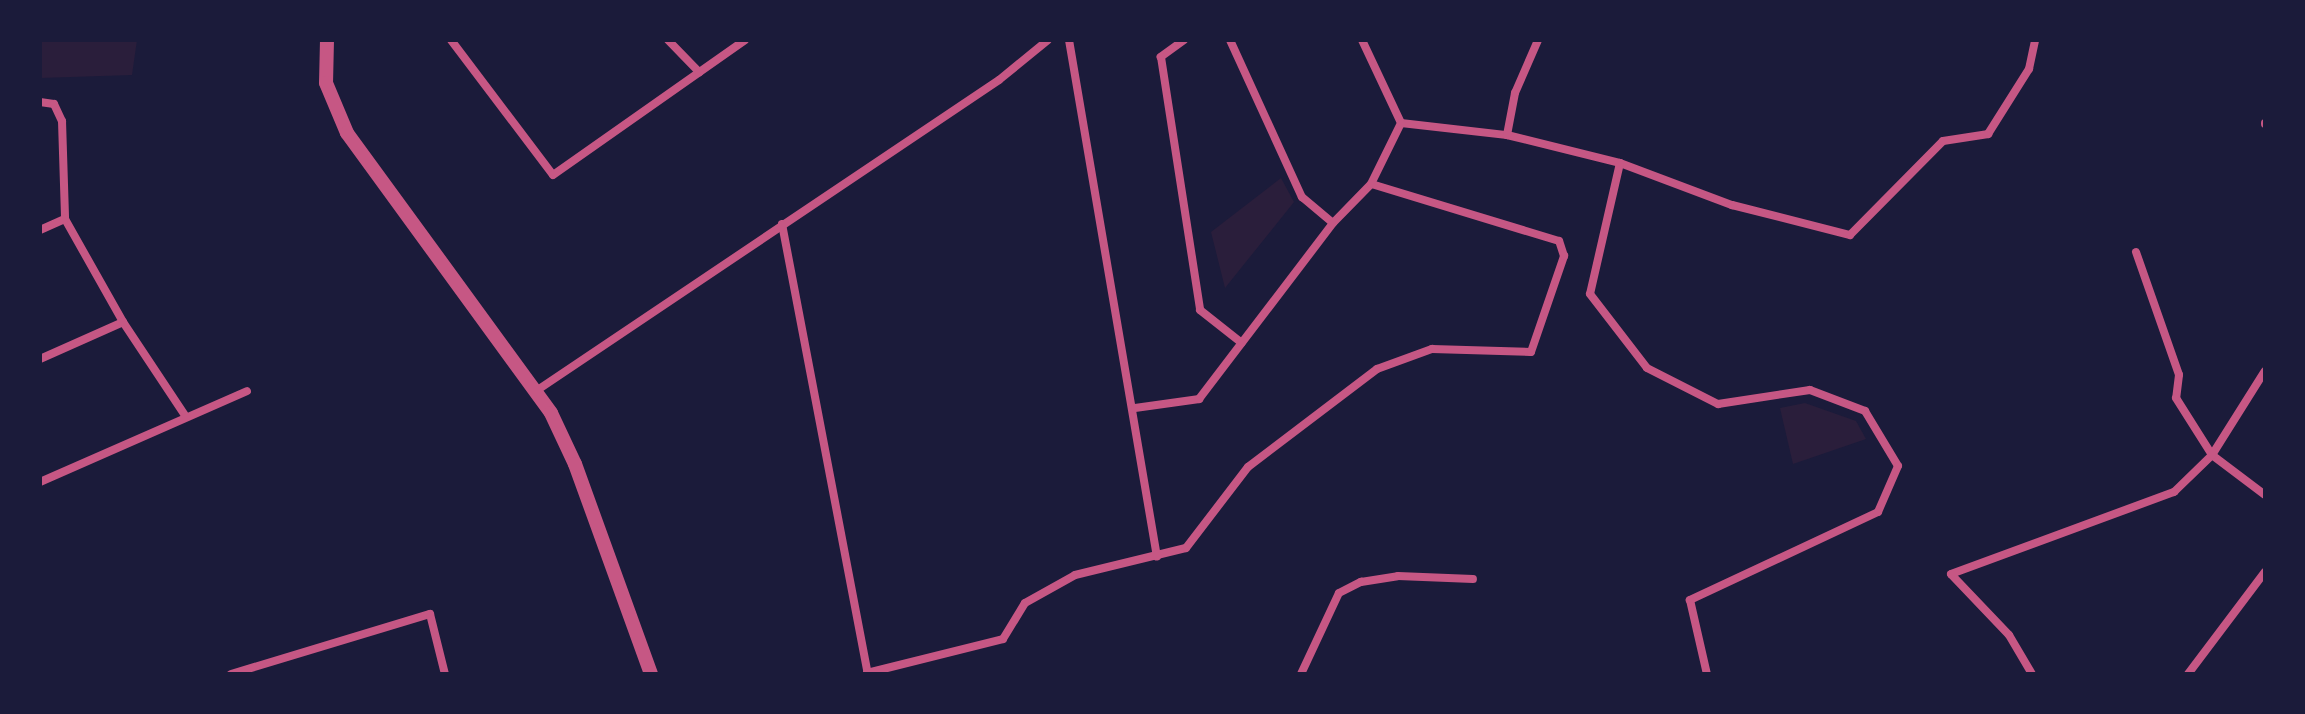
<!DOCTYPE html>
<html>
<head>
<meta charset="utf-8">
<style>
	body { margin:0 }
	#map { position:relative; width:2305px; height:714px; overflow:hidden; background:#1b1b3a; font-family:Roboto,sans-serif }
	div>[style] { position:absolute }
	.green>* { inset:0; background:#2a1e3b }
	.minor>* { height:8px; margin:-4px; padding:0 4px; transform-origin:4px; border-radius:4px; background:#c65784 }
	.tertiary>* { height:14px; margin:-7px; padding:0 7px; transform-origin:7px; border-radius:7px; background:#c65784 }
	span { translate:-50% -50%; white-space:nowrap; text-align:center; line-height:1.15; -webkit-text-stroke:6px #1b1b3a; paint-order:stroke }
	.frame { position:absolute; inset:0; border:42px solid #1b1b3a; pointer-events:none }
</style>
</head>
<body>
<div id="map">
	<div class="green">
		<div style="clip-path:polygon(40px 40px,137px 40px,132px 75px,40px 78px)"></div>
		<div style="clip-path:polygon(1281px 178px,1294px 202px,1225px 288px,1211px 232px)"></div>
		<div style="clip-path:polygon(1805px 403px,1856px 421px,1866px 439px,1793px 464px,1780px 408px)"></div>
	</div>
	<div class="minor">
		<div style="left:451px;top:40px;width:169px;rotate:52.9deg"></div>
		<div style="left:553px;top:175px;width:235px;rotate:-35.1deg"></div>
		<div style="left:668px;top:40px;width:45px;rotate:45.9deg"></div>
		<div style="left:1069px;top:40px;width:524px;rotate:80.34deg"></div>
		<div style="left:1184px;top:40px;width:29px;rotate:144deg"></div>
		<div style="left:1161px;top:57px;width:256px;rotate:81.2deg"></div>
		<div style="left:1200px;top:310px;width:53px;rotate:38.2deg"></div>
		<div style="left:1230px;top:40px;width:173px;rotate:65.4deg"></div>
		<div style="left:1302px;top:197px;width:40px;rotate:40deg"></div>
		<div style="left:1362px;top:40px;width:92px;rotate:64.8deg"></div>
		<div style="left:1401px;top:123px;width:107px;rotate:6.5deg"></div>
		<div style="left:1507px;top:135px;width:116px;rotate:13.9deg"></div>
		<div style="left:1620px;top:163px;width:120px;rotate:20.6deg"></div>
		<div style="left:1732px;top:205px;width:122px;rotate:14.3deg"></div>
		<div style="left:1850px;top:235px;width:132px;rotate:-45.3deg"></div>
		<div style="left:1943px;top:141px;width:46px;rotate:-8.8deg"></div>
		<div style="left:1988px;top:134px;width:77px;rotate:-57.8deg"></div>
		<div style="left:2029px;top:69px;width:30px;rotate:-78deg"></div>
		<div style="left:40px;top:102px;width:14px;rotate:8deg"></div>
		<div style="left:54px;top:104px;width:19px;rotate:65deg"></div>
		<div style="left:62px;top:121px;width:98px;rotate:88.2deg"></div>
		<div style="left:65px;top:219px;width:118px;rotate:60.6deg"></div>
		<div style="left:123px;top:322px;width:114px;rotate:56.4deg"></div>
		<div style="left:2265px;top:123px;width:1px;rotate:90deg"></div>
		<div style="left:1507px;top:135px;width:43px;rotate:-79.2deg"></div>
		<div style="left:1515px;top:93px;width:58px;rotate:-66.5deg"></div>
		<div style="left:1620px;top:163px;width:134px;rotate:102.9deg"></div>
		<div style="left:1590px;top:294px;width:93px;rotate:52.4deg"></div>
		<div style="left:1647px;top:368px;width:80px;rotate:26.9deg"></div>
		<div style="left:1718px;top:404px;width:93px;rotate:-8.7deg"></div>
		<div style="left:1810px;top:390px;width:59px;rotate:20.9deg"></div>
		<div style="left:1865px;top:411px;width:64px;rotate:59deg"></div>
		<div style="left:1898px;top:466px;width:50px;rotate:113.5deg"></div>
		<div style="left:1878px;top:512px;width:208px;rotate:154.9deg"></div>
		<div style="left:1690px;top:600px;width:76px;rotate:77.1deg"></div>
		<div style="left:782px;top:224px;width:458px;rotate:79.2deg"></div>
		<div style="left:40px;top:230px;width:27px;rotate:-24deg"></div>
		<div style="left:2136px;top:252px;width:130px;rotate:70.7deg"></div>
		<div style="left:2179px;top:375px;width:23px;rotate:97deg"></div>
		<div style="left:2176px;top:398px;width:67px;rotate:57.7deg"></div>
		<div style="left:2212px;top:455px;width:66px;rotate:37deg"></div>
		<div style="left:40px;top:359px;width:91px;rotate:-24deg"></div>
		<div style="left:536px;top:391px;width:558px;rotate:-33.89deg"></div>
		<div style="left:999px;top:80px;width:63px;rotate:-39.2deg"></div>
		<div style="left:1135px;top:408px;width:65px;rotate:-8deg"></div>
		<div style="left:1199px;top:399px;width:221px;rotate:-52.7deg"></div>
		<div style="left:1333px;top:223px;width:54px;rotate:-45.7deg"></div>
		<div style="left:1371px;top:184px;width:68px;rotate:-63.8deg"></div>
		<div style="left:40px;top:482px;width:226px;rotate:-23.7deg"></div>
		<div style="left:867px;top:673px;width:140px;rotate:-14deg"></div>
		<div style="left:1003px;top:639px;width:42px;rotate:-58.6deg"></div>
		<div style="left:1025px;top:603px;width:57px;rotate:-29.2deg"></div>
		<div style="left:1075px;top:575px;width:114px;rotate:-13.7deg"></div>
		<div style="left:1186px;top:548px;width:102px;rotate:-52.6deg"></div>
		<div style="left:1248px;top:467px;width:162px;rotate:-37.2deg"></div>
		<div style="left:1377px;top:369px;width:59px;rotate:-20deg"></div>
		<div style="left:1432px;top:349px;width:99px;rotate:1.7deg"></div>
		<div style="left:1531px;top:352px;width:102px;rotate:-71deg"></div>
		<div style="left:1564px;top:256px;width:16px;rotate:-108deg"></div>
		<div style="left:1559px;top:241px;width:196px;rotate:-163.1deg"></div>
		<div style="left:231px;top:674px;width:208px;rotate:-16.8deg"></div>
		<div style="left:430px;top:614px;width:62px;rotate:76deg"></div>
		<div style="left:1301px;top:674px;width:89px;rotate:-64.9deg"></div>
		<div style="left:1339px;top:593px;width:25px;rotate:-27deg"></div>
		<div style="left:1361px;top:582px;width:37px;rotate:-9deg"></div>
		<div style="left:1398px;top:576px;width:75px;rotate:2.3deg"></div>
		<div style="left:2032px;top:674px;width:45px;rotate:-120.5deg"></div>
		<div style="left:2009px;top:635px;width:84px;rotate:-133.6deg"></div>
		<div style="left:1951px;top:574px;width:238px;rotate:-20.2deg"></div>
		<div style="left:2174px;top:492px;width:53px;rotate:-44.2deg"></div>
		<div style="left:2212px;top:455px;width:99px;rotate:-57.8deg"></div>
		<div style="left:2188px;top:674px;width:128px;rotate:-53deg"></div>
	</div>
	<div class="tertiary">
		<div style="left:327px;top:40px;width:43px;rotate:91.3deg"></div>
		<div style="left:326px;top:83px;width:54px;rotate:67.2deg"></div>
		<div style="left:347px;top:133px;width:346px;rotate:53.9deg"></div>
		<div style="left:551px;top:413px;width:56px;rotate:64.8deg"></div>
		<div style="left:575px;top:464px;width:223px;rotate:70.1deg"></div>
	</div>
	<div class="frame"></div>
</div>
</body>
</html>
